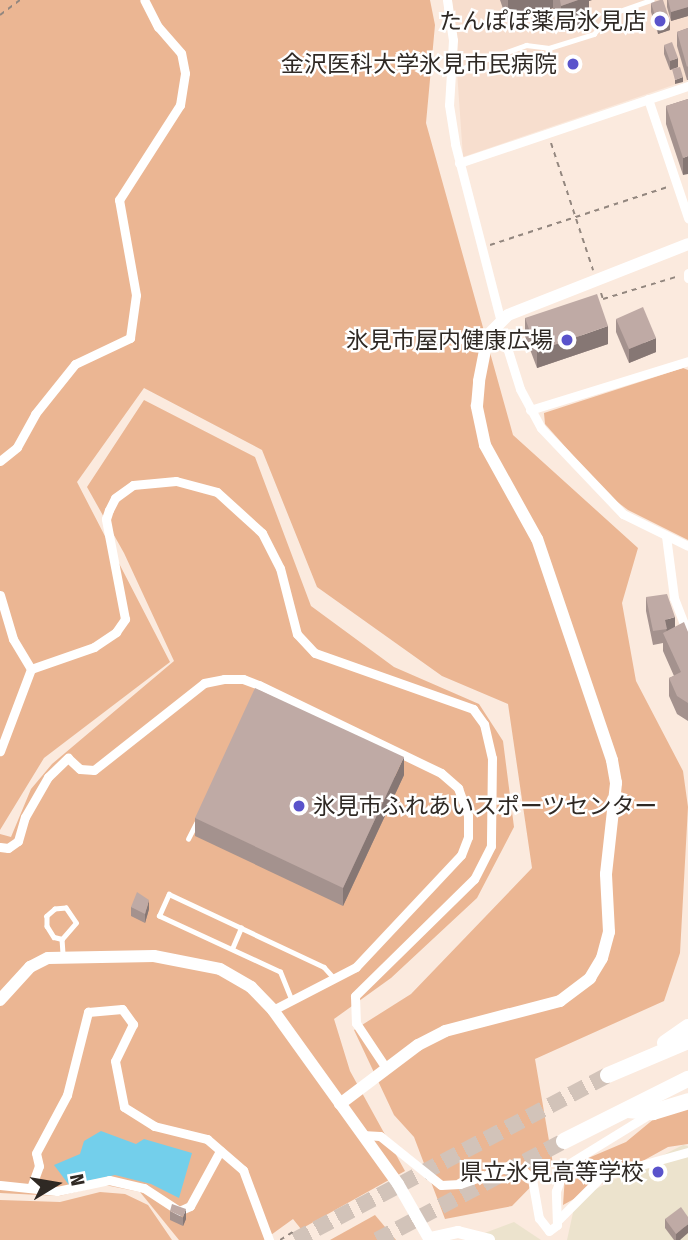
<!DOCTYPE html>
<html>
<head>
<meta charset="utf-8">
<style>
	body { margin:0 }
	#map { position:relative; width:688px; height:1240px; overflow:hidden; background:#fbeade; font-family:"Fira Sans Condensed","Noto Sans JP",sans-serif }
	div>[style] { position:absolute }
	.built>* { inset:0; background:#f7dece }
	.education>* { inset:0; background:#ece3cd }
	.green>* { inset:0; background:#ebb693 }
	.water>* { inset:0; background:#73cfeb }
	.highway-tunnel>* { height:16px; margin-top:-8px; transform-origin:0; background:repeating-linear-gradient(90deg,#d2c3b9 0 16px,transparent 0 24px) }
	.path>* { height:2px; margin-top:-1px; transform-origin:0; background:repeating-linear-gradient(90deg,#93877f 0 5px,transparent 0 10px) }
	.lane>* { height:4.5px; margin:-2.25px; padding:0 2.25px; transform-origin:2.25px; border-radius:2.25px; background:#fff }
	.street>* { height:9px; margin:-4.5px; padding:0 4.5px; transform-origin:4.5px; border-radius:4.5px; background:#fff }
	.secondary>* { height:12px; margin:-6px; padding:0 6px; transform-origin:6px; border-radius:6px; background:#fff }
	.highway>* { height:16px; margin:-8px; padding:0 8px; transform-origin:8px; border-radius:8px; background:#fff }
	.wall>* { inset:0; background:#a4928e }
	.shaded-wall>* { inset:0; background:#867774 }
	.building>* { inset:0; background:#bfaaa5 }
	.dots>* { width:19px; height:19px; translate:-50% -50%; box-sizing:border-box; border:4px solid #fff; border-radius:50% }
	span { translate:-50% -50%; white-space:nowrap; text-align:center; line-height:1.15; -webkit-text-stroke:5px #fff; paint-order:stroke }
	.poi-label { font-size:23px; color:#2f2924 }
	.right { translate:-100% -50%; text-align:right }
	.left { translate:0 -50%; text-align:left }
	.north { position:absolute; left:21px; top:1149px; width:70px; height:70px; -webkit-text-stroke:5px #fff; paint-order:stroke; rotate:79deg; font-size:19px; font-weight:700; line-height:28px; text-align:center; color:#2f2924 }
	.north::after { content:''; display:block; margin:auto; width:24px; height:32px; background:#2f2924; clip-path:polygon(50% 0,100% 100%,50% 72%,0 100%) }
</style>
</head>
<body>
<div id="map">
	<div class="built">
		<div style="clip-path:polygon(452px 0,688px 0,688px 80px,463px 157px)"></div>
	</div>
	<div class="education">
		<div style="clip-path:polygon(683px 1145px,688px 1146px,688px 1240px,567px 1240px,576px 1199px)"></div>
		<div style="clip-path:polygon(514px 1222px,541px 1240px,466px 1240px)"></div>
	</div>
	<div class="green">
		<div style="clip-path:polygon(0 0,430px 0,435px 25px,426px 123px,513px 435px,638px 548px,622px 603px,636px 681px,683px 771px,688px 807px,680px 953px,664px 1001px,535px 1059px,553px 1164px,512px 1206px,445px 1219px,414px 1137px,394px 1115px,354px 1030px,411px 994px,532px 868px,508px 704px,442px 676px,317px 587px,262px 450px,144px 388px,77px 482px,170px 662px,44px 758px,0 830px)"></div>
		<div style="clip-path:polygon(683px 368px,688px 370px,688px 540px,628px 510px,608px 495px,545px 424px,544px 413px)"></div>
		<div style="clip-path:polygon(144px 400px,255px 457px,311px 606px,394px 667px,479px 704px,503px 741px,514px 827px,477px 898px,391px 978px,334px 1019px,350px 1071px,405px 1171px,301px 1229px,293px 1219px,264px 1240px,179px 1240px,140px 1192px,105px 1185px,59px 1196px,0 1193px,0 834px,11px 837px,31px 789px,52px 764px,174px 661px,124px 553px,87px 487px)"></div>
		<div style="clip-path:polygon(688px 1105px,688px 1144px,668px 1147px,563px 1205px,565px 1176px,586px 1159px,626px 1142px,655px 1118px)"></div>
		<div style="clip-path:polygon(100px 1192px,125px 1194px,148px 1205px,172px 1240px,0 1240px,0 1200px,60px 1202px)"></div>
		<div style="clip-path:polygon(375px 1215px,396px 1240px,330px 1240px)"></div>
	</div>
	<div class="water">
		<div style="clip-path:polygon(101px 1131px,136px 1144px,144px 1139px,192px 1153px,179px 1198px,151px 1184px,115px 1175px,69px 1185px,54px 1165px,80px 1154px,84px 1141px)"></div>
	</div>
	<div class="highway-tunnel">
		<div style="left:295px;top:1240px;width:354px;rotate:-27.8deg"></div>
		<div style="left:377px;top:1240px;width:212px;rotate:-27.9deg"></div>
	</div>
	<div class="path">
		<div style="left:0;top:15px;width:25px;rotate:-37deg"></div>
		<div style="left:551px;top:143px;width:134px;rotate:71.7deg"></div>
		<div style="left:490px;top:245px;width:186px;rotate:-18.1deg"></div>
		<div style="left:601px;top:293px;width:6px;rotate:72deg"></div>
		<div style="left:603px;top:299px;width:79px;rotate:-16.8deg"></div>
		<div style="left:280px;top:1240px;width:19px;rotate:-32deg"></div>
	</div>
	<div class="lane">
		<div style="left:452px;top:72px;width:79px;rotate:-20deg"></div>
		<div style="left:526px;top:45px;width:23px;rotate:7deg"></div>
		<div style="left:549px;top:48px;width:47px;rotate:-17.3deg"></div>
		<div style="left:594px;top:34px;width:24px;rotate:-54deg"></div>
		<div style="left:608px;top:15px;width:46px;rotate:-19.2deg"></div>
		<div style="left:188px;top:839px;width:18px;rotate:-63deg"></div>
		<div style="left:62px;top:939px;width:21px;rotate:-49deg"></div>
		<div style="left:76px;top:923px;width:18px;rotate:-124deg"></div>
		<div style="left:66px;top:908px;width:11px;rotate:175deg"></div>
		<div style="left:55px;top:909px;width:11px;rotate:139deg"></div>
		<div style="left:47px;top:916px;width:10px;rotate:90deg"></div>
		<div style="left:47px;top:926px;width:13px;rotate:58deg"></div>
		<div style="left:54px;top:937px;width:8px;rotate:14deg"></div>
		<div style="left:62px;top:939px;width:16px;rotate:86deg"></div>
		<div style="left:232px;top:949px;width:23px;rotate:-67deg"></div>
		<div style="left:291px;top:999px;width:29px;rotate:-112deg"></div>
		<div style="left:280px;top:972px;width:133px;rotate:-155.2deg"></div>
		<div style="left:159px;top:916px;width:24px;rotate:-66deg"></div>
		<div style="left:169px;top:894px;width:171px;rotate:25.2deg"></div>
		<div style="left:324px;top:967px;width:13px;rotate:48deg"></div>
	</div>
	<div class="street">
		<div style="left:447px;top:0;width:40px;rotate:81.5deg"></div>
		<div style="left:453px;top:40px;width:65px;rotate:93.5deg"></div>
		<div style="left:449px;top:105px;width:39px;rotate:81deg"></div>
		<div style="left:455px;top:144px;width:180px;rotate:75.5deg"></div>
		<div style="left:648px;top:99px;width:126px;rotate:71.4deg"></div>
		<div style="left:459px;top:163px;width:242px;rotate:-18.6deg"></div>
		<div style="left:688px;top:273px;width:5px;rotate:90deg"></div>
		<div style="left:505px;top:341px;width:50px;rotate:72.6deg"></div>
		<div style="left:520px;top:389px;width:44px;rotate:61.7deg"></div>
		<div style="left:541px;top:428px;width:119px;rotate:46.4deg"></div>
		<div style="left:623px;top:514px;width:72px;rotate:26.2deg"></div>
		<div style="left:530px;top:410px;width:165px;rotate:-17.2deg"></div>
		<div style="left:0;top:461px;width:22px;rotate:-39deg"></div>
		<div style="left:17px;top:447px;width:38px;rotate:-61deg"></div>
		<div style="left:35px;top:414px;width:64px;rotate:-51.3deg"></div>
		<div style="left:75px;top:364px;width:61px;rotate:-25.3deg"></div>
		<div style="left:130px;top:338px;width:43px;rotate:-82.1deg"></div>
		<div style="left:136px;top:295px;width:97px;rotate:-100.1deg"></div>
		<div style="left:119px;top:200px;width:113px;rotate:-57.3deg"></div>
		<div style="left:180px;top:105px;width:32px;rotate:-81deg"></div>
		<div style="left:185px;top:73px;width:20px;rotate:-101deg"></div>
		<div style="left:181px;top:53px;width:35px;rotate:-131deg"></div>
		<div style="left:158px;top:27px;width:30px;rotate:-117deg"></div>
		<div style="left:666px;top:536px;width:63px;rotate:82.6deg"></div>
		<div style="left:674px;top:598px;width:40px;rotate:69deg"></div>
		<div style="left:0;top:595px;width:46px;rotate:73.5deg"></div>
		<div style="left:13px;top:639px;width:35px;rotate:59deg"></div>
		<div style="left:31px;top:669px;width:88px;rotate:110.7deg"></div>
		<div style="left:31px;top:669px;width:67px;rotate:-19.2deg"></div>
		<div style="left:94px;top:647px;width:27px;rotate:-34deg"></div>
		<div style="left:116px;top:632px;width:16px;rotate:-55deg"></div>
		<div style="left:125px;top:619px;width:102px;rotate:-100.8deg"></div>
		<div style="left:106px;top:519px;width:9px;rotate:-72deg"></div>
		<div style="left:109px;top:510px;width:13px;rotate:-63deg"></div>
		<div style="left:115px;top:498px;width:22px;rotate:-36deg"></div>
		<div style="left:133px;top:485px;width:43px;rotate:-5.3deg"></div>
		<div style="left:176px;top:481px;width:42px;rotate:15deg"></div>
		<div style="left:217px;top:492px;width:61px;rotate:42.3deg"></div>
		<div style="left:262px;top:533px;width:39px;rotate:63deg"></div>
		<div style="left:280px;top:568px;width:68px;rotate:75.6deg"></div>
		<div style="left:297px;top:634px;width:26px;rotate:47deg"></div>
		<div style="left:315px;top:653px;width:168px;rotate:19.5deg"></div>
		<div style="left:473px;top:709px;width:19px;rotate:54deg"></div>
		<div style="left:484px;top:724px;width:35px;rotate:77deg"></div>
		<div style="left:492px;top:758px;width:88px;rotate:90.7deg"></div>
		<div style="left:491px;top:846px;width:37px;rotate:117deg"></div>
		<div style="left:474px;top:879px;width:167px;rotate:135.5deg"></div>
		<div style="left:355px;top:996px;width:27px;rotate:88deg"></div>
		<div style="left:356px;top:1023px;width:54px;rotate:56.3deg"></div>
		<div style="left:0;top:847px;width:8px;rotate:7deg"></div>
		<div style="left:8px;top:848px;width:12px;rotate:-35deg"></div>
		<div style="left:18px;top:841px;width:25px;rotate:-74deg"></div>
		<div style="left:25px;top:817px;width:46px;rotate:-60.1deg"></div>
		<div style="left:48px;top:777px;width:28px;rotate:-44deg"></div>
		<div style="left:68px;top:758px;width:16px;rotate:43deg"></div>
		<div style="left:80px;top:769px;width:14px;rotate:4deg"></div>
		<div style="left:94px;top:770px;width:140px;rotate:-38.3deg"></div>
		<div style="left:204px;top:683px;width:20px;rotate:-11deg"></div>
		<div style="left:224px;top:679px;width:19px"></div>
		<div style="left:243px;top:679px;width:17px;rotate:21deg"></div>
		<div style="left:259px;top:685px;width:202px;rotate:25.8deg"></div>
		<div style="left:441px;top:773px;width:23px;rotate:41deg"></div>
		<div style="left:458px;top:788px;width:29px;rotate:70deg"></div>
		<div style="left:468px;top:815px;width:22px;rotate:90deg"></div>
		<div style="left:468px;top:837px;width:19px;rotate:111deg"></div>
		<div style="left:461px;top:855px;width:154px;rotate:133.2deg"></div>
		<div style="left:356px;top:967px;width:93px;rotate:152.6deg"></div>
		<div style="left:362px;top:1135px;width:18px;rotate:3deg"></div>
		<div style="left:380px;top:1136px;width:78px;rotate:38.8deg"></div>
		<div style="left:441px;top:1185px;width:19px;rotate:-3deg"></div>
		<div style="left:460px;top:1184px;width:46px;rotate:-19.2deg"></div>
		<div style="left:503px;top:1169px;width:20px;rotate:3deg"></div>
		<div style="left:523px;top:1170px;width:13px;rotate:45deg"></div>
		<div style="left:532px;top:1179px;width:40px;rotate:80deg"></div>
		<div style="left:539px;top:1218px;width:16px;rotate:52deg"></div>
		<div style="left:549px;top:1231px;width:10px;rotate:-37deg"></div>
		<div style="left:557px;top:1225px;width:34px;rotate:-92deg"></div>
		<div style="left:556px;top:1191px;width:27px;rotate:-70deg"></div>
		<div style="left:565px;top:1166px;width:101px;rotate:-31.6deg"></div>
		<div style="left:0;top:1185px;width:57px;rotate:6deg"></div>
		<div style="left:57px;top:1191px;width:53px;rotate:-11.9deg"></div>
		<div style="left:109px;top:1180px;width:36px;rotate:13deg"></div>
		<div style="left:144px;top:1188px;width:42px;rotate:33.3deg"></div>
		<div style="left:179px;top:1211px;width:12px;rotate:-24deg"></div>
		<div style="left:190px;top:1206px;width:63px;rotate:-61.4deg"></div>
		<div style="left:32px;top:1185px;width:20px;rotate:-70deg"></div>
		<div style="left:39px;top:1166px;width:13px;rotate:-103deg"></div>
		<div style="left:36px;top:1153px;width:66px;rotate:-61.9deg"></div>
		<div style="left:67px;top:1095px;width:86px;rotate:-75.8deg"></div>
		<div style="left:88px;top:1012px;width:34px;rotate:-5deg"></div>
		<div style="left:122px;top:1009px;width:19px;rotate:54deg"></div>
		<div style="left:133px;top:1024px;width:41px;rotate:115.9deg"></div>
		<div style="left:115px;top:1061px;width:47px;rotate:78.9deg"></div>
		<div style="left:124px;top:1107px;width:36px;rotate:32deg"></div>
		<div style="left:154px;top:1126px;width:55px;rotate:13.8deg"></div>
		<div style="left:207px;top:1139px;width:48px;rotate:40.7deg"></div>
		<div style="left:243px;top:1170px;width:75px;rotate:69.6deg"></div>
		<div style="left:559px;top:1219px;width:61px;rotate:-45deg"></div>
		<div style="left:602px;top:1176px;width:89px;rotate:-15.6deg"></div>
	</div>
	<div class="secondary">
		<div style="left:0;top:1000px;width:45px;rotate:-47.7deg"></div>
		<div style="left:30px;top:967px;width:20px;rotate:-27deg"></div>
		<div style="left:48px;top:958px;width:106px;rotate:-1.1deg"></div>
		<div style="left:154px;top:956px;width:67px;rotate:11.1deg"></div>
		<div style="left:220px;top:969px;width:36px;rotate:30deg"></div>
		<div style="left:251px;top:987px;width:32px;rotate:46deg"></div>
		<div style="left:273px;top:1010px;width:214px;rotate:54.3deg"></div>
		<div style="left:398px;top:1184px;width:64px;rotate:60.3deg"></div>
		<div style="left:340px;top:1104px;width:98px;rotate:-37.1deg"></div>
		<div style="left:418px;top:1045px;width:30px;rotate:-27deg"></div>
		<div style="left:445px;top:1031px;width:119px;rotate:-14.6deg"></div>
		<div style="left:560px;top:1001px;width:38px;rotate:-37deg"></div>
		<div style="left:590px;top:978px;width:23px;rotate:-59deg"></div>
		<div style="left:602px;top:958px;width:27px;rotate:-75deg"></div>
		<div style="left:609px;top:932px;width:58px;rotate:-93deg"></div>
		<div style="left:606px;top:874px;width:92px;rotate:-83.7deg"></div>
		<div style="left:616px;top:783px;width:23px;rotate:-100deg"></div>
		<div style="left:612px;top:760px;width:233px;rotate:-108.7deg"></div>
		<div style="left:537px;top:539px;width:107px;rotate:-119deg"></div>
		<div style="left:485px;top:445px;width:40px;rotate:-102deg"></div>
		<div style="left:477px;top:406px;width:25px;rotate:-85deg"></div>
		<div style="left:479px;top:381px;width:47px;rotate:-78.9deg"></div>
		<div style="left:488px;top:335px;width:28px;rotate:-45deg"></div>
		<div style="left:508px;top:315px;width:193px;rotate:-21.5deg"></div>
		<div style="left:430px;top:1238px;width:29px;rotate:-12deg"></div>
		<div style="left:458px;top:1232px;width:32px;rotate:14deg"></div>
	</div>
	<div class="highway">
		<div style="left:665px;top:1043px;width:28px;rotate:-35deg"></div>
		<div style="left:608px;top:1075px;width:87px;rotate:-23deg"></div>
		<div style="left:628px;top:1110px;width:25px;rotate:5deg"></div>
		<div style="left:653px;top:1112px;width:37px;rotate:-17deg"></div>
		<div style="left:564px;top:1141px;width:139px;rotate:-26.6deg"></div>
	</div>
	<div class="wall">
		<div style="clip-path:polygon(500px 0,592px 0,589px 1px,589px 22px,561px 32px,553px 8px,508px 23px)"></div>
		<div style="clip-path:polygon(667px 0,688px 0,688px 16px,671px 21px,667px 7px)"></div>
		<div style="clip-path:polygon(651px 3px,670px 30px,658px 34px,651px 12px)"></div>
		<div style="clip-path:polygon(688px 28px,688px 80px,687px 80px,677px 46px,677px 32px)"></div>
		<div style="clip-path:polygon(664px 45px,678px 67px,670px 70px,664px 54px)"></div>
		<div style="clip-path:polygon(688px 99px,683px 175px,666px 124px,666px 106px)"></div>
		<div style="clip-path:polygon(525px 318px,608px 344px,537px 368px,525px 336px)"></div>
		<div style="clip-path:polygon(616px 319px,656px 352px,629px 363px,616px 332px)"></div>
		<div style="clip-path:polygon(646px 597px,675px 627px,688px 632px,688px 721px,677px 714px,669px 696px,669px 678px,674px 676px,663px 651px,663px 643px,653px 645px,646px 611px)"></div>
		<div style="clip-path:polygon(404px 775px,343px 906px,195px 836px,195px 818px)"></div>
		<div style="clip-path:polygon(131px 907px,149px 909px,145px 923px,131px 916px)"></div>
		<div style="clip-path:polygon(170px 1211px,186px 1219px,183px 1226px,170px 1220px)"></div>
		<div style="clip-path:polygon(688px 1217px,680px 1240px,674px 1240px,665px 1228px,665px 1219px)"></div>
	</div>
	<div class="shaded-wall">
		<div style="clip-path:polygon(508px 0,553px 0,553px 8px,508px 23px)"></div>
		<div style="clip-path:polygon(578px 0,592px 0,589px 1px,589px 22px,561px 32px,561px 6px)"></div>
		<div style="clip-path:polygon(688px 7px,688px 16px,671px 21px,671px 12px)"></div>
		<div style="clip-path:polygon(670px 21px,670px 30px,658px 34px,658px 25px)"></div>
		<div style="clip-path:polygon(678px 58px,678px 67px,670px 70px,670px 61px)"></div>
		<div style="clip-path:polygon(683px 77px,683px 82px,675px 84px,675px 80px)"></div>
		<div style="clip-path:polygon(688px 156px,688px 174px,683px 175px,683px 158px)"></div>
		<div style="clip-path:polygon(608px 326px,608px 344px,537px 368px,537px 351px)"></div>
		<div style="clip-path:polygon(656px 338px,656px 352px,629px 363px,629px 349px)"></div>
		<div style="clip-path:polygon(675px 617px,675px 630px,667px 633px,665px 620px)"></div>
		<div style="clip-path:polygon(404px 757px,404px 775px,343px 906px,343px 888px)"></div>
		<div style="clip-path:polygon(149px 900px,149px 909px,145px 923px,145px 914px)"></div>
		<div style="clip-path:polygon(186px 1209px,186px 1219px,183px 1226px,183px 1217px)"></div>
		<div style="clip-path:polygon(688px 1224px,688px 1233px,680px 1240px,676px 1240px,676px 1234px)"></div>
	</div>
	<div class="building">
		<div style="clip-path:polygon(560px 0,578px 0,561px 6px)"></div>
		<div style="clip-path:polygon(660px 0,663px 0,670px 21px,658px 25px,651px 3px)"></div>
		<div style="clip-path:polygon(668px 0,688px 0,688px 7px,671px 12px)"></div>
		<div style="clip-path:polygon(688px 28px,688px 66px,687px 67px,677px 32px)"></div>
		<div style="clip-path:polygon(672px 42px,678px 58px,670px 61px,664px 45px)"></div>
		<div style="clip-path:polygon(680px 67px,683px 77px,675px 80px,672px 69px)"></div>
		<div style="clip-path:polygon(688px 99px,688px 156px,683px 158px,666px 106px)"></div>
		<div style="clip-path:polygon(597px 294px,608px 326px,537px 351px,525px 318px)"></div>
		<div style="clip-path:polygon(643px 307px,656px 338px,629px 349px,616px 319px)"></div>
		<div style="clip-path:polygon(667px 594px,675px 617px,665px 620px,667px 629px,653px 631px,646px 597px)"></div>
		<div style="clip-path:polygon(684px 622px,688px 632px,688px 703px,677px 696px,669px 678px,681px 672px,663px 633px)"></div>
		<div style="clip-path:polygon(255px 688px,404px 757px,343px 888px,195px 818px)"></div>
		<div style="clip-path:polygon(137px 892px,149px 900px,145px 914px,131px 907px)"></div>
		<div style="clip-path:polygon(172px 1204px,186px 1209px,183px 1217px,170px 1211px)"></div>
		<div style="clip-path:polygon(681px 1207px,688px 1217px,688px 1224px,676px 1234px,665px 1219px)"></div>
	</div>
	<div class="dots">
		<div style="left:660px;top:21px;background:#5a53cb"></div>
		<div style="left:573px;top:64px;background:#5a53cb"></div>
		<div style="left:567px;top:340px;background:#5a53cb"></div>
		<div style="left:299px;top:806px;background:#5a53cb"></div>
		<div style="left:658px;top:1172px;background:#5a53cb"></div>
	</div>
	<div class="poi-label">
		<span class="right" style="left:646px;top:21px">たんぽぽ薬局氷見店</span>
		<span class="right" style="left:557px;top:64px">金沢医科大学氷見市民病院</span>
		<span class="right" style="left:553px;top:340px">氷見市屋内健康広場</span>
		<span class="left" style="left:313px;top:806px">氷見市ふれあいスポーツセンター</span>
		<span class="right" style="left:644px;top:1172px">県立氷見高等学校</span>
	</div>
	<div class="north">N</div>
</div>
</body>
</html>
